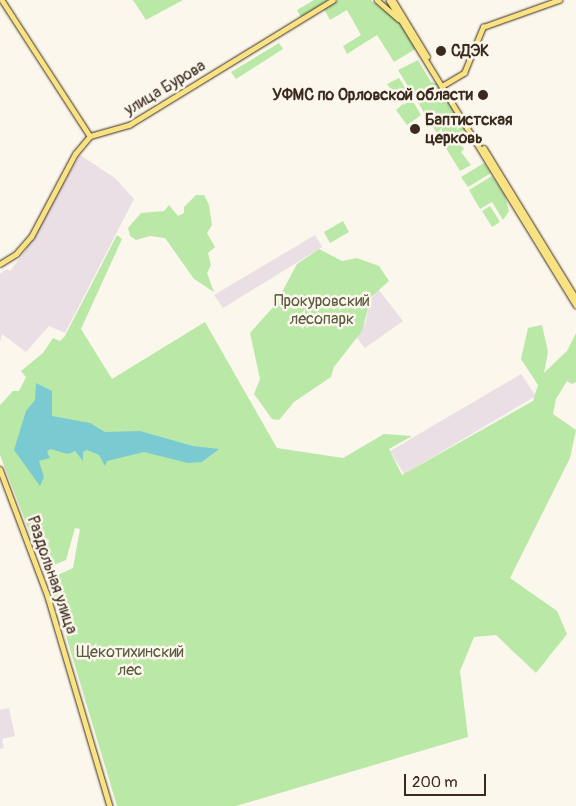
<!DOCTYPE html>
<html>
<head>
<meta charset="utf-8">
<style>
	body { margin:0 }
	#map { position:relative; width:576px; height:806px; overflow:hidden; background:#fbf7ec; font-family:Pangolin,sans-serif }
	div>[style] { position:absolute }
	.built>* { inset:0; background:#eadfe5 }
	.green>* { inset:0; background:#bae8a6 }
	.water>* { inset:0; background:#7acbd1 }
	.roads { filter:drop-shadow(0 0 1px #3b2a1e) drop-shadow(0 0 1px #3b2a1e) }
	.major>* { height:4.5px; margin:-2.25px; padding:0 2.25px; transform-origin:2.25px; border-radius:2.25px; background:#f8e281 }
	.dots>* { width:14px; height:14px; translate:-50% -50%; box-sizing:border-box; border:2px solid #fbf7ec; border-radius:50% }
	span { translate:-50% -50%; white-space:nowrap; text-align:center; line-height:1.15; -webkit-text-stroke:5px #fbf7ec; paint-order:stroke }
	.poi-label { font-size:16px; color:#3b2a1e; font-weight:700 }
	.left { translate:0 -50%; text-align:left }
	.right { translate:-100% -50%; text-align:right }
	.street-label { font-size:16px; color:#3b2a1e }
	.park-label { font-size:16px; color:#5b5a40 }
	.scale { position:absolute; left:404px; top:774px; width:82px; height:22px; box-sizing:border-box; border:2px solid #3b2a1e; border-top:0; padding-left:6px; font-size:15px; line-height:18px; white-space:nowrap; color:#3b2a1e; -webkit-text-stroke:4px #fbf7ec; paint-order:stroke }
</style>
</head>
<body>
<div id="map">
	<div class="built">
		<div style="clip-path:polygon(80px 155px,115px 178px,134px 199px,65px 333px,49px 326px,26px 352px,2px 334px,0 342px,0 274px,7px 269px,10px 271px,25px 251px)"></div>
		<div style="clip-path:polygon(315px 235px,322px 247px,223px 308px,214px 295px)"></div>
		<div style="clip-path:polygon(378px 289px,403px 321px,365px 348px,357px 338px,366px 321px,369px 301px)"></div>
		<div style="clip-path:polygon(521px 374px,536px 396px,404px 474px,390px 451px)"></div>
		<div style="clip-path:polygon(9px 708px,15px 736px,2px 739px,4px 748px,0 749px,0 710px)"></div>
	</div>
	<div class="green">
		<div style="clip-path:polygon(133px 0,183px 0,146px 20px)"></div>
		<div style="clip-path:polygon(314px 0,328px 0,301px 17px,297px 10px)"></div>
		<div style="clip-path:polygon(339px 0,371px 0,402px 25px,417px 48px,394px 62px,377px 35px,347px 54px,343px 46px,361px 35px,347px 10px,330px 20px,324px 9px)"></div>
		<div style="clip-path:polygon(279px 43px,283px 49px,236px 79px,231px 72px)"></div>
		<div style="clip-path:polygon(418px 60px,431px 82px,439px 84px,467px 129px,467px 143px,464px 137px,459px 140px,464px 149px,461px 152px,471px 165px,460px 171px,398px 70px)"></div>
		<div style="clip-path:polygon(399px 78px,411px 97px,400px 102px,387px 84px)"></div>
		<div style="clip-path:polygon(404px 103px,414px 103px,421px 115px,407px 125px,396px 110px)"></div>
		<div style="clip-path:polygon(484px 163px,491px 173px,468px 187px,461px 177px)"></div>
		<div style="clip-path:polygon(492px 176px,505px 196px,509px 211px,503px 220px,492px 202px,480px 209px,469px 190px)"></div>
		<div style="clip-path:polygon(196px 195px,204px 195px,209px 205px,212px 225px,207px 233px,215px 247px,208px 253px,211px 265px,207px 273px,214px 292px,194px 279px,165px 238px,150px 236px,136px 240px,130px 236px,128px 228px,141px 213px,164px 211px,169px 205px,178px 216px,184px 213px,184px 207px)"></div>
		<div style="clip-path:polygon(490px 206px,500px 222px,492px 227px,482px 211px)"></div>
		<div style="clip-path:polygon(343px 221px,349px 232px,330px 243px,324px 232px)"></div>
		<div style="clip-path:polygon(117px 235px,122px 239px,81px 329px,112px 379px,205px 322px,277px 448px,343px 458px,384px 434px,412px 436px,389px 449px,402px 475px,533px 401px,538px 385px,521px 359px,528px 328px,542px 325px,548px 352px,544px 373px,567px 351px,576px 333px,576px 382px,572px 384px,567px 381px,556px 399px,553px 414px,576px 430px,570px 458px,510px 578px,557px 611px,567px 634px,536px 673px,496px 635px,474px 637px,460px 671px,468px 737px,236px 806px,117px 806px,49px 579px,73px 568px,80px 529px,75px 528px,66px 560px,49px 567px,42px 564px,0 455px,0 405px,13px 391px,19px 391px,26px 377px,21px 371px,43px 353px,53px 338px,60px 341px,65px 336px)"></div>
		<div style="clip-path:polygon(319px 249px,342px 261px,357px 258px,379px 266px,389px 281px,371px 297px,362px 331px,334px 367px,331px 377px,294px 402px,279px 420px,272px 419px,254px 394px,260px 379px,250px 333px,275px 305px,297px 264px)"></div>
	</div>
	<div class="water">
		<div style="clip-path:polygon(36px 383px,52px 391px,52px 416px,90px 423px,105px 432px,140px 431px,193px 446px,219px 449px,202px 462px,188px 463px,144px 452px,107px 461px,105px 466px,99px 455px,87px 450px,83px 452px,83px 461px,75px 451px,68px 454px,50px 449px,47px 452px,50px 458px,39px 461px,44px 477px,40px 486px,14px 450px,26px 411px,35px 400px)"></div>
	</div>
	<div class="roads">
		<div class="major">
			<div style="left:2px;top:0;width:162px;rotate:57.1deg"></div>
			<div style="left:377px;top:0;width:29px;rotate:41deg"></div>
			<div style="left:389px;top:0;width:358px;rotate:58.5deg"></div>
			<div style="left:393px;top:0;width:66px;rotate:58.7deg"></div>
			<div style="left:442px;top:86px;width:26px;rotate:-31deg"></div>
			<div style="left:464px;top:73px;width:50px;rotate:-67.6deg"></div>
			<div style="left:483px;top:27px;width:81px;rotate:-19.6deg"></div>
			<div style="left:484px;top:148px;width:176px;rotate:58.5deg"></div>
			<div style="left:0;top:264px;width:19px;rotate:-32deg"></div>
			<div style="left:16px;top:254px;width:23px;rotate:-49deg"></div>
			<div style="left:31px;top:237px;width:94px;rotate:-62.1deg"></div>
			<div style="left:75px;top:154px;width:23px;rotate:-50deg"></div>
			<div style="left:90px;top:136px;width:41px;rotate:-15.8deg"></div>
			<div style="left:129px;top:125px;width:239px;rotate:-31.5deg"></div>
			<div style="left:0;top:469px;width:137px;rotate:69.4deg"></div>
			<div style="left:48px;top:597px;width:218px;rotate:73.5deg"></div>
		</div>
	</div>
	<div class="dots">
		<div style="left:441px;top:51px;background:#3b2a1e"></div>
		<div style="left:483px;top:95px;background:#3b2a1e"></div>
		<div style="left:415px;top:129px;background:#3b2a1e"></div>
	</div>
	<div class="poi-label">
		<span class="left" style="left:451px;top:51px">СДЭК</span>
		<span class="right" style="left:473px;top:95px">УФМС по Орловской области</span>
		<span class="left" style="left:425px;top:129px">Баптистская<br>церковь</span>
	</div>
	<div class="street-label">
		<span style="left:165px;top:88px;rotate:-31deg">улица Бурова</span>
		<span style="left:52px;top:575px;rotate:71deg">Раздольная улица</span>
	</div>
	<div class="park-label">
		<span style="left:322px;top:310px">Прокуровский<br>лесопарк</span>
		<span style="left:130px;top:661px">Щекотихинский<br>лес</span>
	</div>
	<div class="scale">200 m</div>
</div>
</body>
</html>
